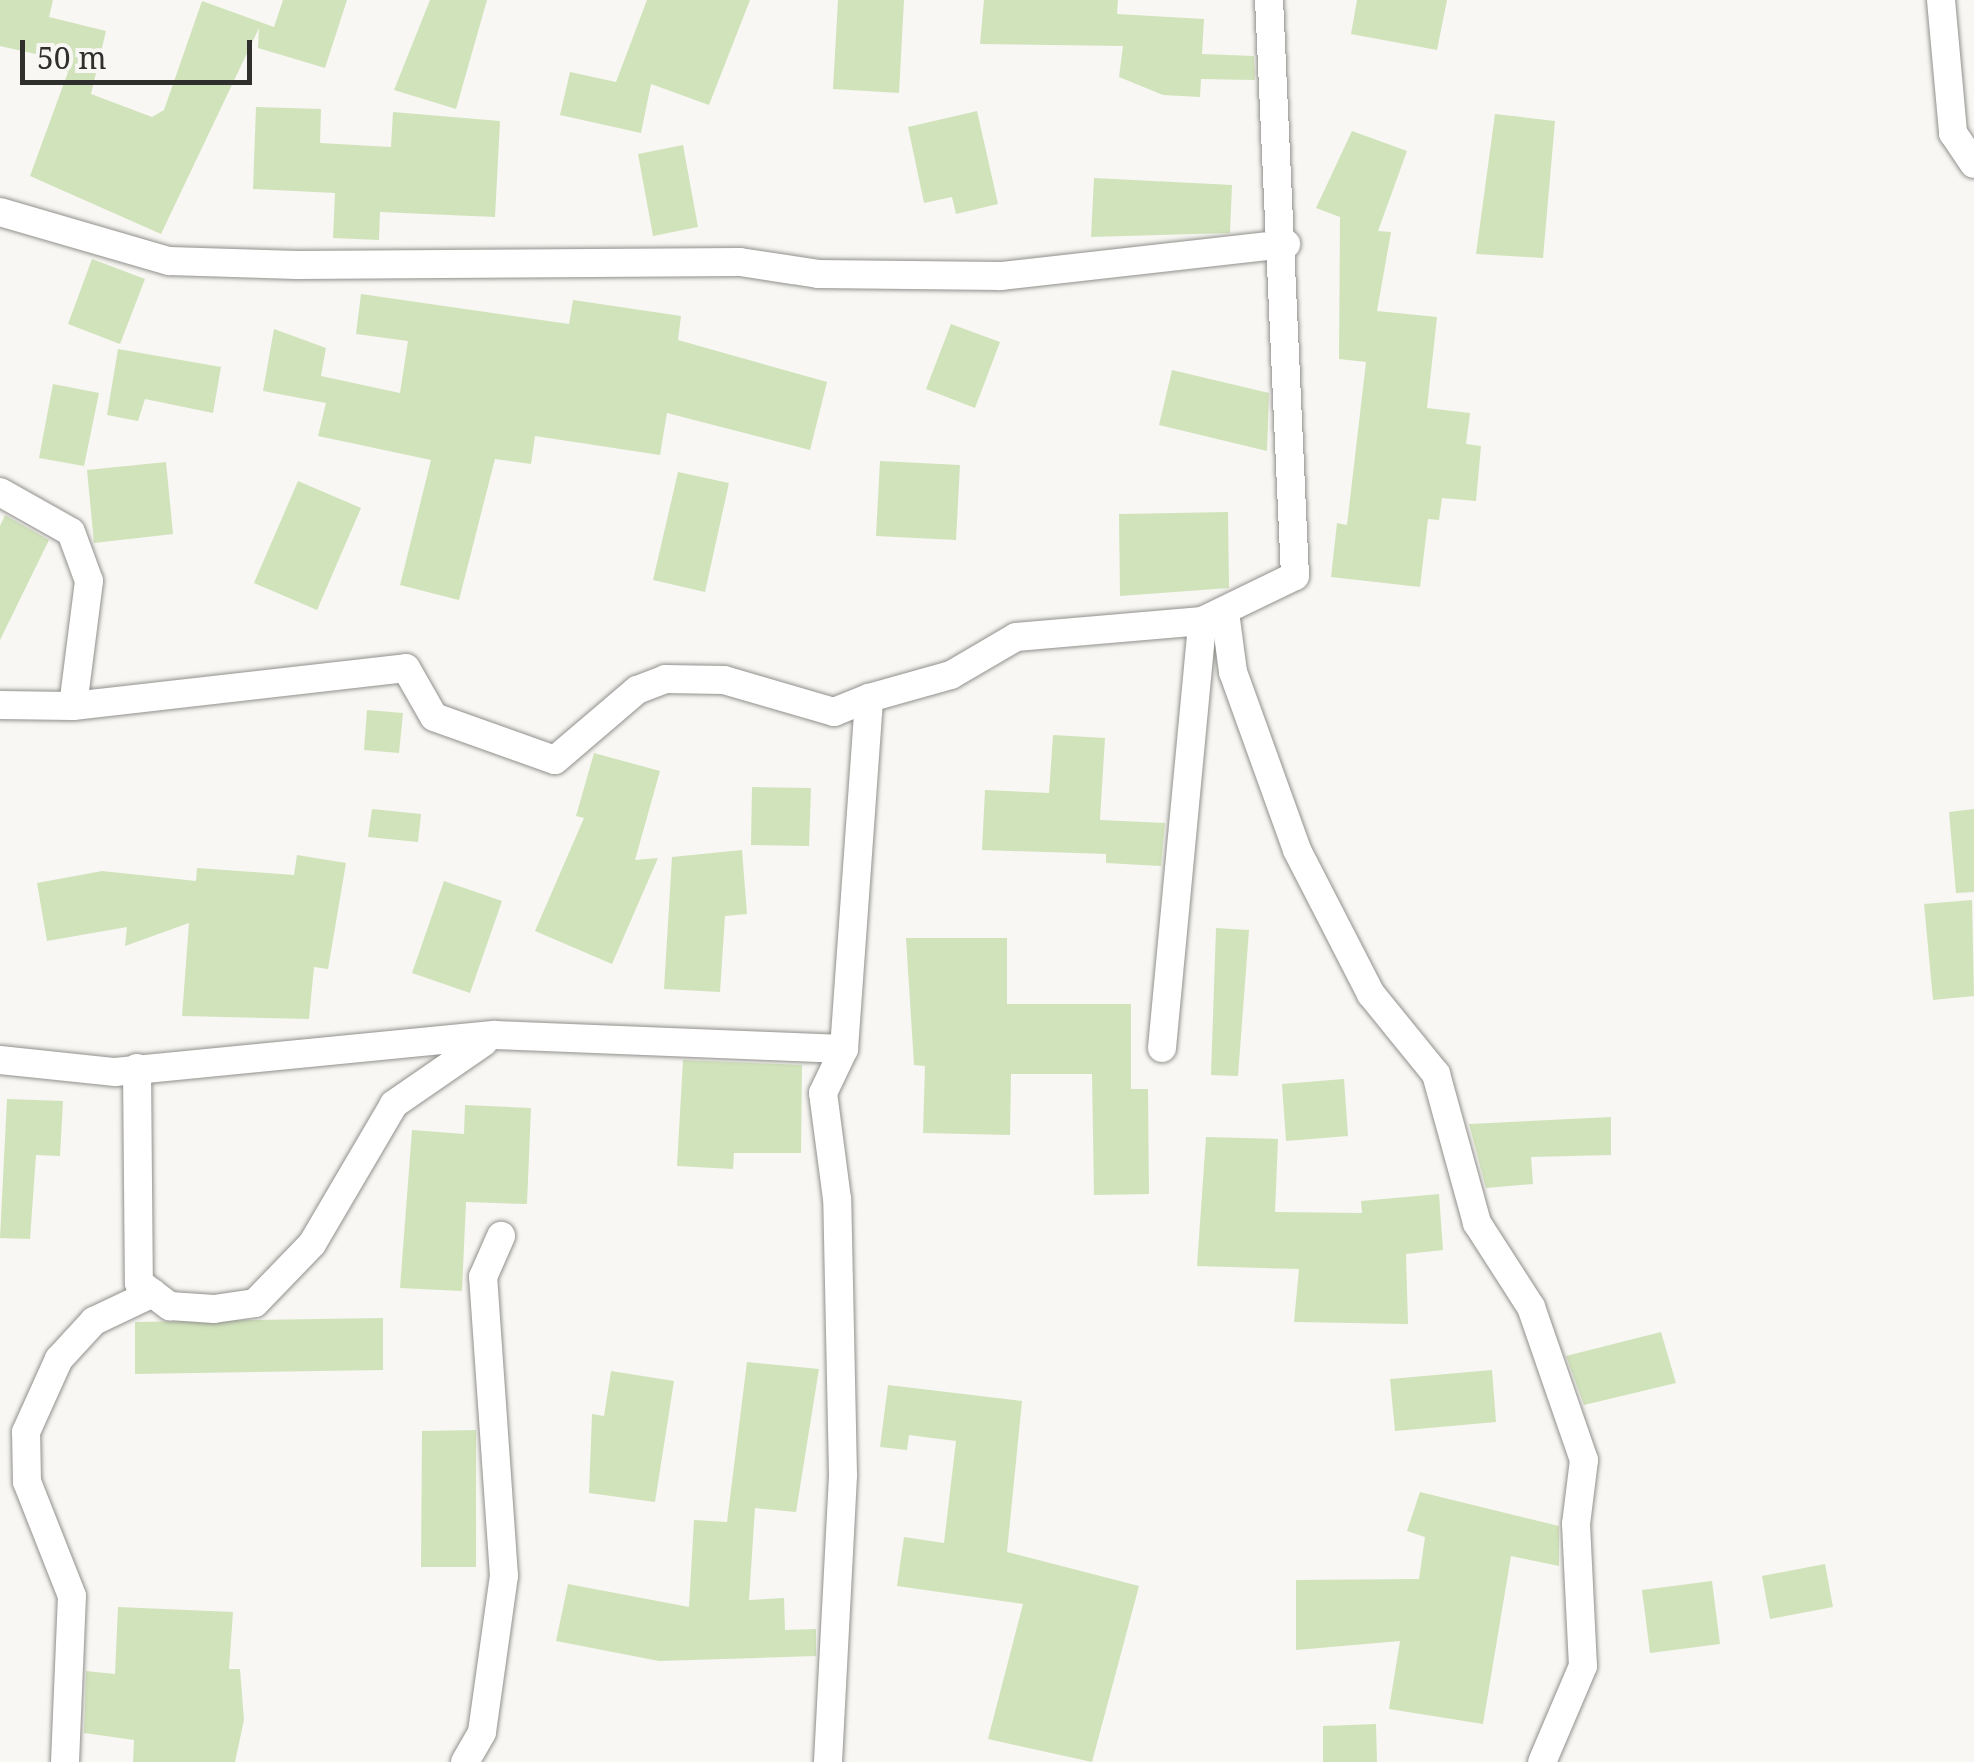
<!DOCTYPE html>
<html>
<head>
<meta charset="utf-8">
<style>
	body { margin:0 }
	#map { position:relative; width:1974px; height:1762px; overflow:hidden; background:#f8f7f3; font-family:"Noto Serif",serif }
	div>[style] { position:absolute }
	.building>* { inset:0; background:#d1e3bb }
	.roads { filter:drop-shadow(0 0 2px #91908d) drop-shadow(0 0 2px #91908d) }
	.street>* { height:28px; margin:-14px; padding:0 14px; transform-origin:14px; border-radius:14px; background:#fff }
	span { translate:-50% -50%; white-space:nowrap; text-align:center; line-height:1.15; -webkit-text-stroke:8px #f8f7f3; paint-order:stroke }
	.scale { position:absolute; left:20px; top:40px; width:232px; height:45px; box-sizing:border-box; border:5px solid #2f2f2d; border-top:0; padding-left:12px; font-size:30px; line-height:35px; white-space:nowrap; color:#2f2f2d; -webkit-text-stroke:8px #f8f7f3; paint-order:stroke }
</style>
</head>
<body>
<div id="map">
	<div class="building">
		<div style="clip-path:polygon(0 0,53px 0,49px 17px,106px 31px,91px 94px,152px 117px,164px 110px,202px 1px,274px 27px,283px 0,347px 0,325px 68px,258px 48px,259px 28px,161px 234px,30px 176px,68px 72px,51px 68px,53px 58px,0 46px)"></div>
		<div style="clip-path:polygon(430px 0,487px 0,456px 109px,394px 90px)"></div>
		<div style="clip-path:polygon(647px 0,750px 0,709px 105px,651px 84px,641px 133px,560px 115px,570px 72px,616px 82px)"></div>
		<div style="clip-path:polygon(838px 0,904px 0,899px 93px,833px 89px)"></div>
		<div style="clip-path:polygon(984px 0,1118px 0,1117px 14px,1204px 19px,1202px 54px,1254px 56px,1255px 80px,1201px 79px,1200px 97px,1163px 95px,1119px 77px,1123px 46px,980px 44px)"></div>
		<div style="clip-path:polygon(1357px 0,1447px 0,1437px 50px,1351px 34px)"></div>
		<div style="clip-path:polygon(256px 107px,321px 109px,320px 143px,391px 147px,393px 112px,500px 121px,495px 217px,380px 212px,379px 240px,333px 238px,335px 193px,253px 189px)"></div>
		<div style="clip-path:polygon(977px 111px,998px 204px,956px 214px,952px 197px,924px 203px,908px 127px)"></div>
		<div style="clip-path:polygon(1495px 114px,1555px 121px,1543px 258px,1476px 254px)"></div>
		<div style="clip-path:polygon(1352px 131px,1407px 151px,1378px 231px,1391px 232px,1377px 311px,1437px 317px,1427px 408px,1470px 413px,1466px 444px,1481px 446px,1476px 501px,1442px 498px,1439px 520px,1428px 519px,1420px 587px,1331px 577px,1337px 523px,1347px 525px,1366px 362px,1339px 359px,1340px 217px,1316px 208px)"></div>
		<div style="clip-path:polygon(683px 145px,698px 227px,653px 236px,638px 154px)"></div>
		<div style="clip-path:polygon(1094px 178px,1232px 185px,1230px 233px,1091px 237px)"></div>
		<div style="clip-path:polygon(92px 259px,145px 279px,120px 344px,68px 324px)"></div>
		<div style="clip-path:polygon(361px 294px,569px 324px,573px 300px,681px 316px,678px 340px,827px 382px,810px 450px,667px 413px,660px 455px,535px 436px,531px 464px,495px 459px,459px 600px,400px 585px,431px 460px,318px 436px,326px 403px,263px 391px,274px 329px,326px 348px,321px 376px,400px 393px,408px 341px,356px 334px)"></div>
		<div style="clip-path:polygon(951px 324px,1000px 342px,975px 408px,926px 389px)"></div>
		<div style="clip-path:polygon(118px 349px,221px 367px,213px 413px,145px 399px,138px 421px,107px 415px)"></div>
		<div style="clip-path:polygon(1172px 370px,1269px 393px,1267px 451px,1159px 425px)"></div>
		<div style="clip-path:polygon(53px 384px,99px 393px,84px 466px,39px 458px)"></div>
		<div style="clip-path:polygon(880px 461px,960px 465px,956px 540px,876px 536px)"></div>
		<div style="clip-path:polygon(166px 462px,173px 534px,94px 543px,87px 470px)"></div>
		<div style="clip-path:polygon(678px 472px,729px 483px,705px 592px,653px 580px)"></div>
		<div style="clip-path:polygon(298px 481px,361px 508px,317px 610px,254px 583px)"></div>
		<div style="clip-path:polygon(1228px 512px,1229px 588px,1120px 596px,1119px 514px)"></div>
		<div style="clip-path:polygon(5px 515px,49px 540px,0 640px,0 526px)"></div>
		<div style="clip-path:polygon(367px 710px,403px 713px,399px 753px,364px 750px)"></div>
		<div style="clip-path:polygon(1053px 735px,1105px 738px,1100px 820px,1165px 823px,1161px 866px,1106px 863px,1106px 854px,982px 850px,985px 790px,1049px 793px)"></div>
		<div style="clip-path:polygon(594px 753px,660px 771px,635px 860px,658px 858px,612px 964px,535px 931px,584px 818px,576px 816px)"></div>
		<div style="clip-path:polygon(752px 787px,811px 788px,809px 846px,751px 845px)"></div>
		<div style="clip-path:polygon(372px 809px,421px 814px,418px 842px,368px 837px)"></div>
		<div style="clip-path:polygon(1974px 809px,1974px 892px,1956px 893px,1949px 812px)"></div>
		<div style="clip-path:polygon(742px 850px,747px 914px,725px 916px,720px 992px,664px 989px,672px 857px)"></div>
		<div style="clip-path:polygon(297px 855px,346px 863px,328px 969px,314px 967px,309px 1019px,182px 1016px,189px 923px,125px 946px,127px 927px,47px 941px,37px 883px,102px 871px,196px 881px,197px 868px,294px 875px)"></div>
		<div style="clip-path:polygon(444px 881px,502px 901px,470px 993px,412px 973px)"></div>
		<div style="clip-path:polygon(1972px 900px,1974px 996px,1933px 1000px,1924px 904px)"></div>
		<div style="clip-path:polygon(1216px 928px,1249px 930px,1238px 1076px,1211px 1075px)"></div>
		<div style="clip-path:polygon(906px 938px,1007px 938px,1007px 1004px,1131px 1004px,1131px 1089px,1148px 1089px,1149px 1194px,1094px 1195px,1092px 1074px,1011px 1074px,1010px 1135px,923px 1133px,925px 1066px,914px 1065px)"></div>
		<div style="clip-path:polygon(683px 1060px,802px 1065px,801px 1153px,734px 1153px,733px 1169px,677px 1166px)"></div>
		<div style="clip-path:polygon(1344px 1079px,1348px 1136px,1286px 1141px,1282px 1084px)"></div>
		<div style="clip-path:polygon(7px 1099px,63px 1101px,60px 1156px,36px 1155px,30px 1239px,0 1238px)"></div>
		<div style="clip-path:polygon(465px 1105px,531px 1108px,527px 1204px,466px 1202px,462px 1291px,400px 1288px,412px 1130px,464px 1134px)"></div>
		<div style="clip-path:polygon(1611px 1117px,1611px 1155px,1531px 1157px,1533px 1184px,1486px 1188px,1469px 1124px)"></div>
		<div style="clip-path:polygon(1206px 1137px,1278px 1139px,1275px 1212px,1362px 1213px,1361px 1201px,1439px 1194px,1443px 1250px,1406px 1254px,1408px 1324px,1294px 1322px,1299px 1269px,1197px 1266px)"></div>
		<div style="clip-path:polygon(383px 1318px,383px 1370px,135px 1374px,135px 1322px)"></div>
		<div style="clip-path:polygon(1661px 1332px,1676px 1383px,1584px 1405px,1566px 1356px)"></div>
		<div style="clip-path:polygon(747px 1362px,819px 1369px,796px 1512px,755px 1508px,749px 1600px,784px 1598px,785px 1630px,816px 1629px,816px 1656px,659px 1661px,556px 1641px,568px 1584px,689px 1607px,694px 1520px,727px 1522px)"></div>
		<div style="clip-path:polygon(1492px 1370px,1496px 1422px,1395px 1431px,1390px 1379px)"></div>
		<div style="clip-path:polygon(611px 1371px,674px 1381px,655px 1502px,589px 1493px,592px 1414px,604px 1416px)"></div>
		<div style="clip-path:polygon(888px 1385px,1022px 1401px,1007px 1552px,1139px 1586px,1092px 1762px,988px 1739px,1023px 1604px,897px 1586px,904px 1537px,944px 1543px,956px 1441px,909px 1435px,907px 1450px,880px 1447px)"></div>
		<div style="clip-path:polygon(476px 1430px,476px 1567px,421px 1567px,422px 1431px)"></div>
		<div style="clip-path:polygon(1420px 1492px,1559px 1526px,1559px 1566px,1511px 1556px,1483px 1724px,1389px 1709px,1400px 1641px,1296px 1650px,1296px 1580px,1419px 1579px,1425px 1537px,1407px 1531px)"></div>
		<div style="clip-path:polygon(1825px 1564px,1833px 1607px,1770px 1619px,1762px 1576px)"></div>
		<div style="clip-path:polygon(1712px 1581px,1720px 1644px,1650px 1653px,1642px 1590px)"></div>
		<div style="clip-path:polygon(118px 1607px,233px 1612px,229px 1669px,240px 1669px,244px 1720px,235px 1762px,133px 1762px,134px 1740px,84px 1733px,86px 1671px,115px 1674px)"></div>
		<div style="clip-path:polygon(1376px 1724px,1377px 1762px,1323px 1762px,1323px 1726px)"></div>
	</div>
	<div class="roads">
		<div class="street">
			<div style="left:1941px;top:0;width:134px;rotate:84.8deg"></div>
			<div style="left:1953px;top:133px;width:37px;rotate:56deg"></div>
			<div style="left:0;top:212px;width:176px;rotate:16.2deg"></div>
			<div style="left:169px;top:261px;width:128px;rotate:1.8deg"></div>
			<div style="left:297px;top:265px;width:443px;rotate:-0.4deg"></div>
			<div style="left:740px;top:262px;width:79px;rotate:8.7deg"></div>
			<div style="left:818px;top:274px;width:183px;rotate:0.6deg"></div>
			<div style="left:1001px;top:276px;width:287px;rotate:-6.4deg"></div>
			<div style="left:0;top:492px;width:81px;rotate:29.4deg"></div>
			<div style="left:71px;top:532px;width:52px;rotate:69.8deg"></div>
			<div style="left:89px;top:581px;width:126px;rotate:97.3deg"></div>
			<div style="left:73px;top:706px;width:335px;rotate:-6.5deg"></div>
			<div style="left:406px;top:668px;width:56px;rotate:60.3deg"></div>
			<div style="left:434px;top:717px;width:128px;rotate:19.6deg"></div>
			<div style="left:555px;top:760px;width:108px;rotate:-40.5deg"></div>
			<div style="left:637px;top:690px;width:30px;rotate:-21deg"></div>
			<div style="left:665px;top:679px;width:59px;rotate:1deg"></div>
			<div style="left:724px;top:680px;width:115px;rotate:16.2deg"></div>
			<div style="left:834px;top:712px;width:38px;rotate:-22deg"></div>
			<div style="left:1225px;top:612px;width:61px;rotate:82.4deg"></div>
			<div style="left:1233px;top:672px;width:189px;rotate:70.2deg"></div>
			<div style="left:1297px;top:850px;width:162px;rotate:62.8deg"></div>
			<div style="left:1371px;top:994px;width:103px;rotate:50.9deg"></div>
			<div style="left:1436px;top:1074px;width:155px;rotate:74.6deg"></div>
			<div style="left:1477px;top:1223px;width:100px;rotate:57.3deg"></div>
			<div style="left:1531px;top:1307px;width:162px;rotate:70.9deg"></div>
			<div style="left:1584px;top:1460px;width:64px;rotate:97.1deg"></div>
			<div style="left:1576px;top:1524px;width:142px;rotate:87.2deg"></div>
			<div style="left:1583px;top:1666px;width:104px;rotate:113.1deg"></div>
			<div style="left:0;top:705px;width:73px;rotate:0.8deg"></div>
			<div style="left:1162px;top:1048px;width:429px;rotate:-84.6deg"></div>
			<div style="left:0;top:1060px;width:116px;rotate:6deg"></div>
			<div style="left:115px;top:1072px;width:382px;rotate:-5.6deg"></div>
			<div style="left:495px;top:1035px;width:349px;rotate:2.3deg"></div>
			<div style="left:137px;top:1068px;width:215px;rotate:89.5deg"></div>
			<div style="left:139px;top:1283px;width:39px;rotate:37deg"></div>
			<div style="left:170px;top:1306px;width:44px;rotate:3.9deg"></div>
			<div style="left:214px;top:1309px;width:41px;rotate:-8.3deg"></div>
			<div style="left:255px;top:1303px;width:82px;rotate:-46deg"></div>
			<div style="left:312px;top:1244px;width:162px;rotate:-59.6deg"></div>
			<div style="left:394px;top:1104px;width:109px;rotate:-34.6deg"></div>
			<div style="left:65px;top:1762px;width:166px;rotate:-87.6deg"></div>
			<div style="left:72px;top:1596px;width:123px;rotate:-111.5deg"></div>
			<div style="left:27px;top:1482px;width:50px;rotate:-91.1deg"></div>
			<div style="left:26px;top:1432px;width:80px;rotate:-65.7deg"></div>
			<div style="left:59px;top:1359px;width:52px;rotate:-47.4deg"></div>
			<div style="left:94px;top:1321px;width:65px;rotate:-25.4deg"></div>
			<div style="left:465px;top:1762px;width:34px;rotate:-60deg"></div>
			<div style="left:482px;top:1732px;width:158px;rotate:-82deg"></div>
			<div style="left:504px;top:1576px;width:300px;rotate:-94deg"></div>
			<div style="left:483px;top:1277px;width:45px;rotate:-66.3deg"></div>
			<div style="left:828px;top:1762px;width:287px;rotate:-87deg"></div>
			<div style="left:843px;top:1475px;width:276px;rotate:-91.2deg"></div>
			<div style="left:837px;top:1199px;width:107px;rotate:-97.5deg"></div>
			<div style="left:823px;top:1093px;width:49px;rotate:-64.5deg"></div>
			<div style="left:844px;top:1049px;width:352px;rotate:-85.9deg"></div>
			<div style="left:869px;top:698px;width:85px;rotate:-15.7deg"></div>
			<div style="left:951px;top:675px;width:75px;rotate:-30.3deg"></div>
			<div style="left:1016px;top:637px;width:187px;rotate:-4.9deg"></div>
			<div style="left:1202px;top:621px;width:103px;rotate:-25.8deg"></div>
			<div style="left:1295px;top:576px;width:577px;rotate:-92.58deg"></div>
		</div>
	</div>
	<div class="scale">50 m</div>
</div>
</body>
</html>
